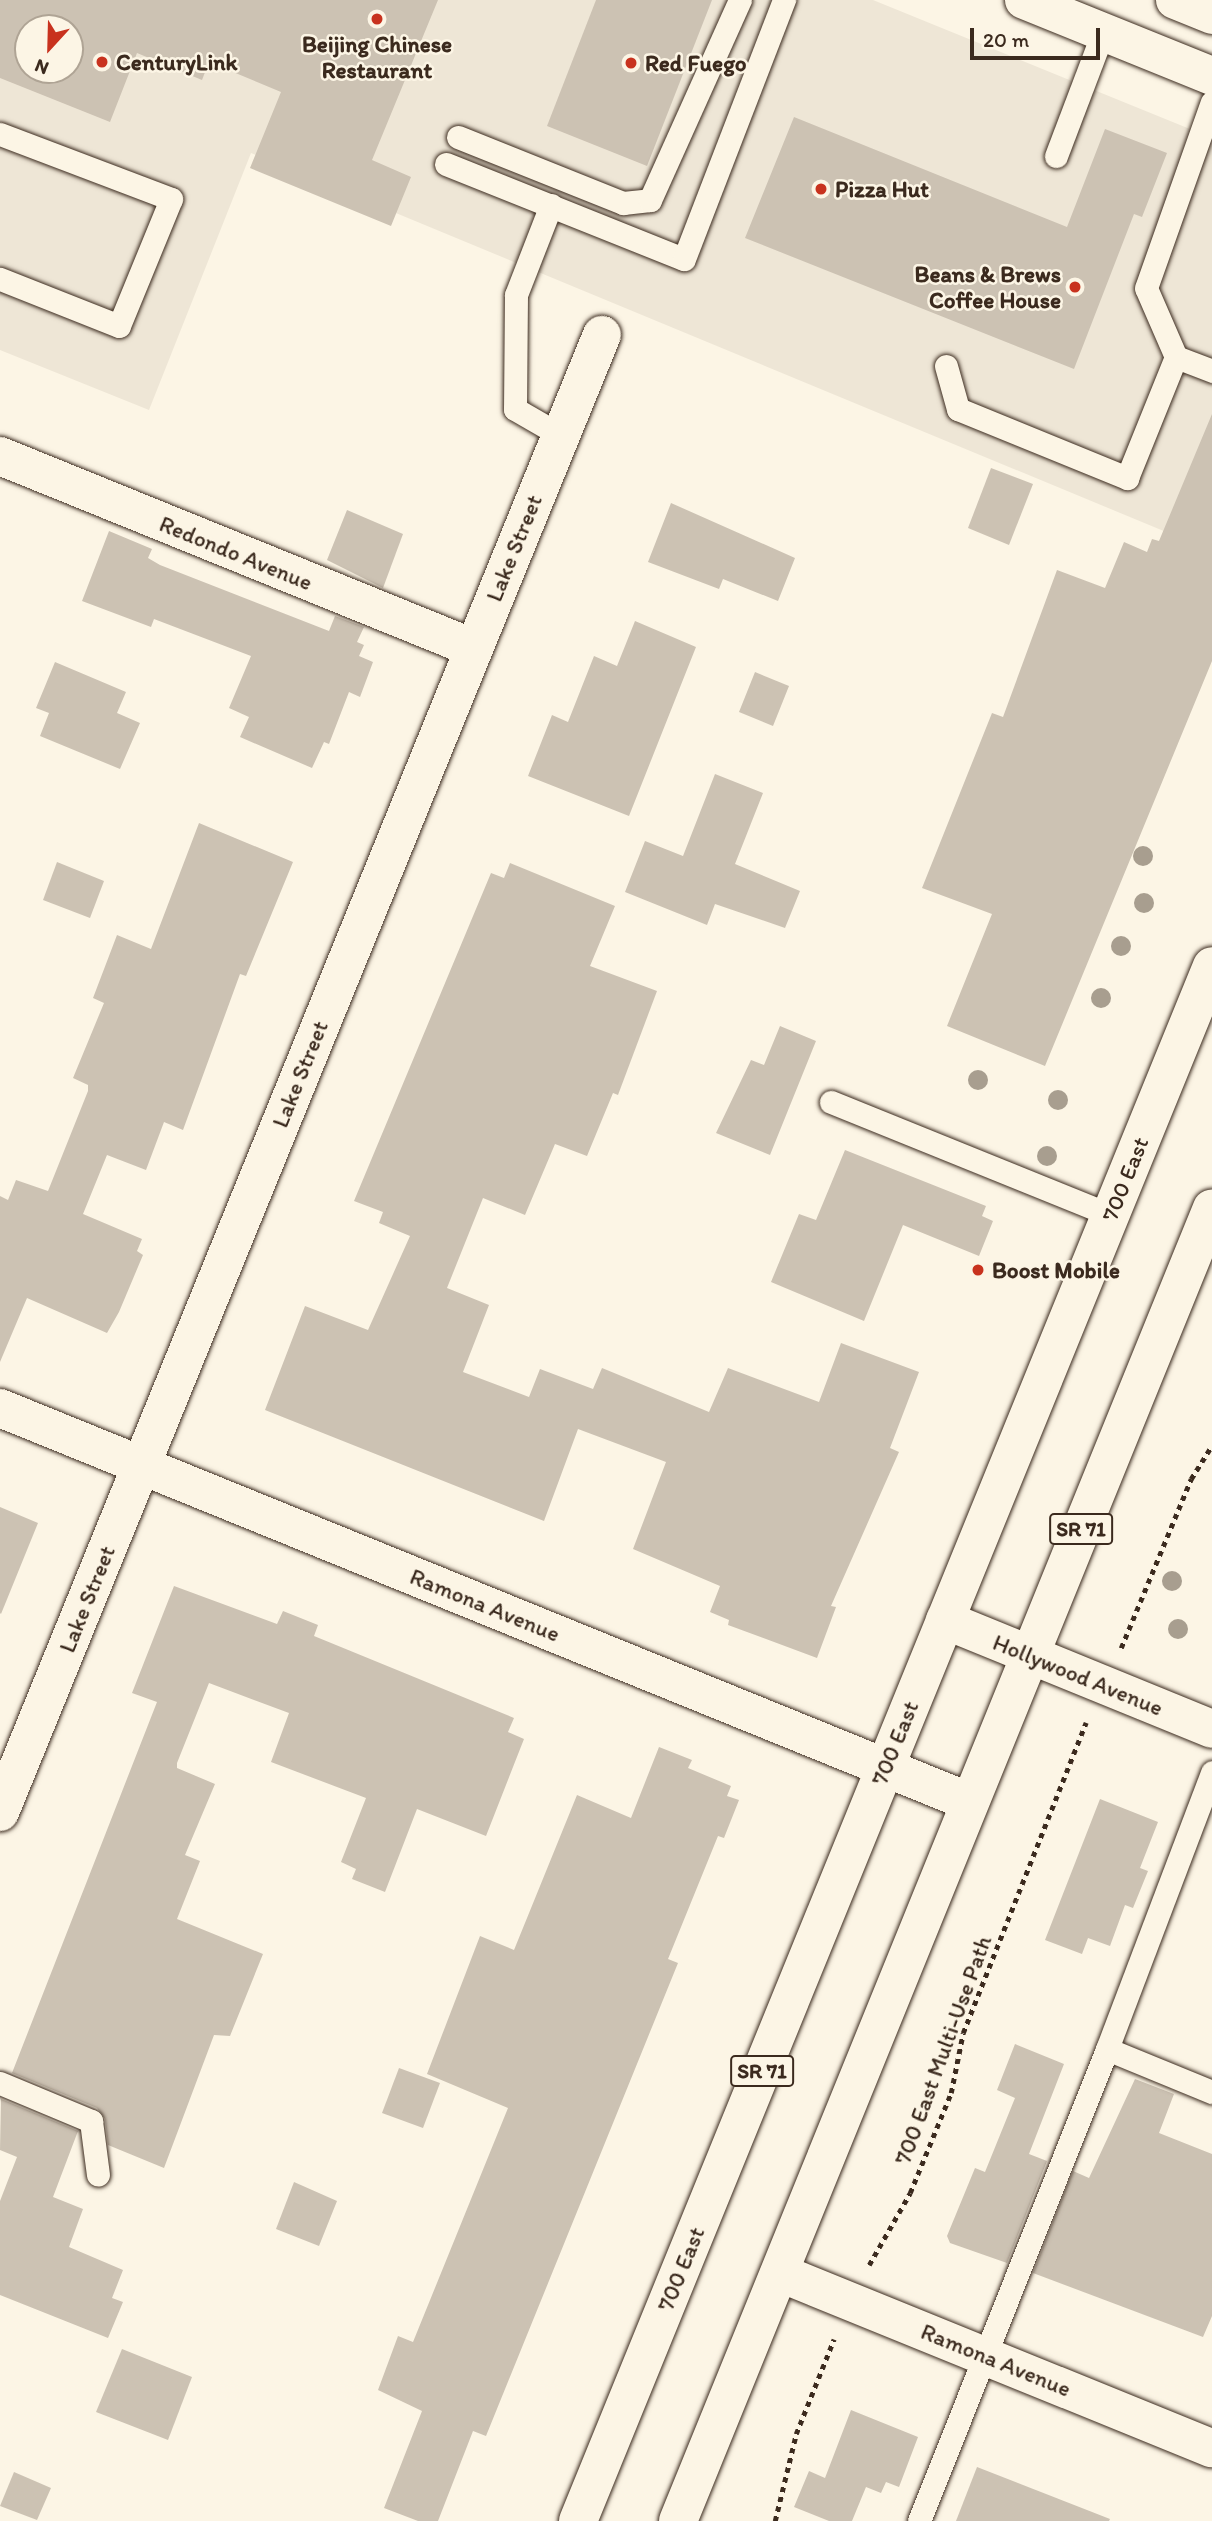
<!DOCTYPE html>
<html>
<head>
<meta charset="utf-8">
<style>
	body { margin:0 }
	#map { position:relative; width:1212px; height:2521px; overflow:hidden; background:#fcf5e5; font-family:Itim,sans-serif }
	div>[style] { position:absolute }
	.built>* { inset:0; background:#eee6d6 }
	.building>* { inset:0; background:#ccc2b3 }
	.path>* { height:4.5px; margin-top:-2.25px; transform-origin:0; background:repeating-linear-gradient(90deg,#3b2a1e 0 5px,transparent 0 10px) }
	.roads { filter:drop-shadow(0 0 2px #3b2a1e) drop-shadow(0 0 2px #3b2a1e) }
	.lane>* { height:23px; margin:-11.5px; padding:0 11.5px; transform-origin:11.5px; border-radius:11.5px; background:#fcf5e5 }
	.street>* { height:38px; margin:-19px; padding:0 19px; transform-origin:19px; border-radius:19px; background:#fcf5e5 }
	.secondary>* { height:38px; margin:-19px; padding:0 19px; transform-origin:19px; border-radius:19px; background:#fcf5e5 }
	.primary>* { height:38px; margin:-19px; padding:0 19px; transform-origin:19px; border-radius:19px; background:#fcf5e5 }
	.trees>* { width:20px; height:20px; margin:-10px; border-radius:50%; background:#a89e8f }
	.dots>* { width:19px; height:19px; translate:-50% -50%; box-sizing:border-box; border:4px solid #fcf5e5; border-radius:50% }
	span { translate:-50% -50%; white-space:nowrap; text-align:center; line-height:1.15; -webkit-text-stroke:5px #fcf5e5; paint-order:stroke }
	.shield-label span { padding:2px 5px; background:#fcf5e5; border:2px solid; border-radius:5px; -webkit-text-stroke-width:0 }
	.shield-label { font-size:21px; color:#3b2a1e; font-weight:700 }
	.poi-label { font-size:23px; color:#3b2a1e; font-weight:700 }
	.left { translate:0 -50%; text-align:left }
	.right { translate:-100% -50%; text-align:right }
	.street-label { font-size:23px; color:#3b2a1e }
	.north { position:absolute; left:14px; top:14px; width:70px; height:70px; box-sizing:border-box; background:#fcf5e5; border:2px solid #afa495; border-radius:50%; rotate:202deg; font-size:19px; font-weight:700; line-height:28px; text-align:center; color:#3b2a1e }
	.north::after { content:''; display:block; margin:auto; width:24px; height:32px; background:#c8321e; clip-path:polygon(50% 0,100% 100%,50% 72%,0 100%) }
	.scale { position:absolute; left:970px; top:28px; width:130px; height:32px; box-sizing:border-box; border:4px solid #3b2a1e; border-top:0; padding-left:9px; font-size:21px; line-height:24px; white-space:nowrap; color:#3b2a1e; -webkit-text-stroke:5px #fcf5e5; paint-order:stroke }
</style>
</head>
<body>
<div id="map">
	<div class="built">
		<div style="clip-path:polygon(evenodd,0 0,873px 0,1212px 138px,1212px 551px,251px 153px,149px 410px,0 350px,0 0,28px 28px,70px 28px,70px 70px,28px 70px,28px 28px)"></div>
	</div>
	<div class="building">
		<div style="clip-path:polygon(evenodd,0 0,438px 0,372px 160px,411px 177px,391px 226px,250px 168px,281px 92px,209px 62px,202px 80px,137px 53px,110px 122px,0 78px,0 0,28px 28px,70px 28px,70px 70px,28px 70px,28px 28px)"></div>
		<div style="clip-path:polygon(596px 0,712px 0,647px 166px,547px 126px)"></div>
		<div style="clip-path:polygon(794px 117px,1067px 227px,1105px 129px,1167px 153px,1142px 217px,1134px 214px,1074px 369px,745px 238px)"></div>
		<div style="clip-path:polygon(1212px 414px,1212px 661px,1045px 1066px,947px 1026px,992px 914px,922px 888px,992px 713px,1003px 717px,1057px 570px,1105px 588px,1124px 542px,1147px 552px,1152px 539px,1159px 541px)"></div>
		<div style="clip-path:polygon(991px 468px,1033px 484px,1009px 545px,968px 528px)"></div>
		<div style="clip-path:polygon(671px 503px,795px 558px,778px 601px,723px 579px,719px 589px,648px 562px)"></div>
		<div style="clip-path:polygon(347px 510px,403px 534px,383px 588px,327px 560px)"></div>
		<div style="clip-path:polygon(109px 531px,152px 549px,148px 558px,160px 565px,329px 631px,335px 616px,364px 627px,357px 642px,364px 645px,359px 656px,373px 662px,360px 697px,349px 692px,329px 744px,324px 742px,312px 768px,240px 737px,249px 717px,229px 708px,251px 656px,154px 619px,151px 627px,82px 601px)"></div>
		<div style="clip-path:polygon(635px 621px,696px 647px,629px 816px,528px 776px,552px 715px,568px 722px,594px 656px,617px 666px)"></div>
		<div style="clip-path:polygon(55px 662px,126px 692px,117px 713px,140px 723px,120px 769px,40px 736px,49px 713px,36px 708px)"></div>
		<div style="clip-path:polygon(755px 672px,789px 686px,773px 726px,739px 712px)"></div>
		<div style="clip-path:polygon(715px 774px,763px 793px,735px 864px,800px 891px,785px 928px,715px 904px,707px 925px,625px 892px,645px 841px,683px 856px)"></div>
		<div style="clip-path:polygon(199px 823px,293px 862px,246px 976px,240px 974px,183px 1130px,164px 1122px,146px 1170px,107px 1155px,83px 1214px,142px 1239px,137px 1251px,143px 1255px,119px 1312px,107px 1333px,27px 1298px,0 1362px,0 1196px,8px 1200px,16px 1180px,48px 1191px,88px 1091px,88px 1085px,73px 1078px,104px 1003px,93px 998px,117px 935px,151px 949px)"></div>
		<div style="clip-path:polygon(57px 862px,104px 881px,90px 918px,43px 900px)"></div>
		<div style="clip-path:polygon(510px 863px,615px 906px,590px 966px,657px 991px,618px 1095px,613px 1093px,587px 1156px,555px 1144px,525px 1215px,483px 1198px,447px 1288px,489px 1305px,463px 1372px,529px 1397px,540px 1369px,593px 1389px,602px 1368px,709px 1412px,728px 1368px,819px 1402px,841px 1343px,919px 1372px,890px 1448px,899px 1452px,831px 1606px,836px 1607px,817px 1658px,728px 1625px,729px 1620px,710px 1612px,720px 1586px,633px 1549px,666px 1462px,578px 1429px,544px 1521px,265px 1410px,305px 1306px,368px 1330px,410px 1236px,379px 1223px,383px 1212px,354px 1201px,491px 873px,504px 878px)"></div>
		<div style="clip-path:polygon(780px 1026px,816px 1041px,770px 1155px,716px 1133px,751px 1060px,764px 1065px)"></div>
		<div style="clip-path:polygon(845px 1150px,986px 1206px,982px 1216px,993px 1221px,979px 1256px,903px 1225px,864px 1321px,771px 1282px,799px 1214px,816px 1220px)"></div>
		<div style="clip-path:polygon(0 1507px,38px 1523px,1px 1614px,0 1613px)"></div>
		<div style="clip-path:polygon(174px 1586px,277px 1624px,283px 1611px,318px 1625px,314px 1636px,514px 1718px,508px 1732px,524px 1739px,486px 1836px,417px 1809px,385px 1892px,352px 1879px,356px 1869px,341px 1862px,366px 1798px,271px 1762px,289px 1713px,209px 1683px,177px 1763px,177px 1768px,215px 1784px,185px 1855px,200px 1861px,177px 1919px,263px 1954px,230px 2036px,214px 2035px,164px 2168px,108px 2145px,105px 2119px,97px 2108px,12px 2073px,157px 1702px,132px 1693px)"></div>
		<div style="clip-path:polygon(659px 1747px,692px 1760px,688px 1768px,731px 1786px,727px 1796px,739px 1800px,724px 1838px,718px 1836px,668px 1959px,678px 1963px,486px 2436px,473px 2431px,438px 2521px,418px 2521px,384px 2508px,422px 2411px,378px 2390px,398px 2336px,413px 2342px,508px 2108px,427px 2074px,480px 1936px,514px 1950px,577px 1795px,631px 1818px)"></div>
		<div style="clip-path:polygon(1100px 1799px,1158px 1822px,1140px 1868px,1148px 1871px,1133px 1908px,1125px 1905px,1110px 1946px,1088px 1938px,1082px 1954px,1045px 1940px)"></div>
		<div style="clip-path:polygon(1015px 2044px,1064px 2064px,1029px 2154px,1047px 2161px,1007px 2263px,950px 2243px,947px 2236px,975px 2168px,985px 2172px,1015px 2098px,997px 2090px)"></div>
		<div style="clip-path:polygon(399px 2068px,440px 2083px,423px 2128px,382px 2113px)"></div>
		<div style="clip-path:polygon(1135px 2079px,1174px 2094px,1159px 2133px,1212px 2154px,1212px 2316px,1203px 2337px,1033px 2273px,1073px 2171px,1089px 2178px)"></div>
		<div style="clip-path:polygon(1px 2099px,78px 2131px,53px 2197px,83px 2209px,69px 2247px,123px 2270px,112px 2298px,123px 2302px,108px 2338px,0 2295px,0 2201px,17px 2157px,0 2150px)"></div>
		<div style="clip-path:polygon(294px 2182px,337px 2201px,319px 2246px,276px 2229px)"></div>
		<div style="clip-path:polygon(122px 2349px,192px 2377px,168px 2440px,96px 2412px)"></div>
		<div style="clip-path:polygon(851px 2410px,918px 2437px,899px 2487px,886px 2482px,881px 2493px,866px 2487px,852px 2521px,829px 2521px,794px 2507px,809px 2471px,825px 2478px)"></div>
		<div style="clip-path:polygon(977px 2467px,1110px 2519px,1109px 2521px,956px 2521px)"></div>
		<div style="clip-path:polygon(14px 2472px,51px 2488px,37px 2520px,0 2506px)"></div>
	</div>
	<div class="path">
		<div style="left:1121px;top:1648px;width:183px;rotate:-67.5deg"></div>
		<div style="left:1191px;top:1479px;width:39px;rotate:-58deg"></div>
		<div style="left:869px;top:2265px;width:83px;rotate:-60.3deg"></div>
		<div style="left:910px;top:2193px;width:108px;rotate:-67.7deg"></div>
		<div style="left:951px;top:2093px;width:61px;rotate:-78.7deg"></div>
		<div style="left:963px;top:2033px;width:334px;rotate:-68.4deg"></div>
		<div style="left:775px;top:2521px;width:89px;rotate:-76.4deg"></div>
		<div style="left:796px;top:2434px;width:102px;rotate:-68.2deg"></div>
	</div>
	<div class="roads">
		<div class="lane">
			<div style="left:0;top:134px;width:183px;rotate:20.8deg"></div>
			<div style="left:171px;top:199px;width:137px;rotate:112.3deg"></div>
			<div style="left:119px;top:326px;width:128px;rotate:-158.4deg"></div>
			<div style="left:458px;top:137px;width:178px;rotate:21.8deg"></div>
			<div style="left:623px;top:203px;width:27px;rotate:-6deg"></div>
			<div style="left:650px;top:200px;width:219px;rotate:-65.8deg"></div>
			<div style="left:1056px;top:156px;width:133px;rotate:-69.2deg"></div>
			<div style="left:446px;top:164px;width:256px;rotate:21.8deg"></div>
			<div style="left:684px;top:259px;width:278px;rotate:-68.9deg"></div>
			<div style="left:551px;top:205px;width:97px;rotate:111.3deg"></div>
			<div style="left:516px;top:295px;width:114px;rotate:90.5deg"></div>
			<div style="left:515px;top:409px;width:52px;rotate:30deg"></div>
			<div style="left:1176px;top:357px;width:39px;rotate:21deg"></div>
			<div style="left:946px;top:366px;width:45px;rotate:74.4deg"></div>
			<div style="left:958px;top:409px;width:183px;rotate:22.2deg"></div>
			<div style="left:1127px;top:478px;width:131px;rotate:-68deg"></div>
			<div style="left:1176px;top:357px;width:75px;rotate:-113.5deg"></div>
			<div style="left:1146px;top:288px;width:197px;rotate:-70.5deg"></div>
			<div style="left:831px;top:1102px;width:301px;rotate:22deg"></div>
			<div style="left:1107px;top:2049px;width:296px;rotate:-69.2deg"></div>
			<div style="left:0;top:2083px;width:99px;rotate:22.7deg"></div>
			<div style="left:91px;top:2121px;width:54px;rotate:82.6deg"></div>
			<div style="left:919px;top:2521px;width:508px;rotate:-68.28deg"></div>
			<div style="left:1107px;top:2049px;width:113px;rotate:22.3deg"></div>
		</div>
		<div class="street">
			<div style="left:0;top:456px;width:510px;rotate:22.09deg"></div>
			<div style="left:0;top:1408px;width:1047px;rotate:22.11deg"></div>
			<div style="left:945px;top:1620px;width:288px;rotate:22.2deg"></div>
			<div style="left:0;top:1812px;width:1595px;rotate:-67.83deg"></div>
			<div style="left:780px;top:2273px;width:466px;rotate:22.1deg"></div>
		</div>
		<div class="secondary">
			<div style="left:1024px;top:0;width:203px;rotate:22deg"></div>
			<div style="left:1175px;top:0;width:40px;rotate:22deg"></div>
		</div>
		<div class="primary">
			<div style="left:578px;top:2521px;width:1679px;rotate:-67.82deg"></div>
			<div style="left:678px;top:2521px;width:1417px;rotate:-67.87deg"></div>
		</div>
	</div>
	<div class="trees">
		<div style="left:1143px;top:856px"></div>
		<div style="left:1144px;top:903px"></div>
		<div style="left:1121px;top:946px"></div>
		<div style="left:1101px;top:998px"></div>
		<div style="left:978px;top:1080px"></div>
		<div style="left:1058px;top:1100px"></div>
		<div style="left:1047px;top:1156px"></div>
		<div style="left:1172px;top:1581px"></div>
		<div style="left:1178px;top:1629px"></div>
	</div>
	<div class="dots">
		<div style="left:377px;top:19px;background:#c8321e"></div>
		<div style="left:102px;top:62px;background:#c8321e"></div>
		<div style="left:631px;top:63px;background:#c8321e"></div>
		<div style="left:821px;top:189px;background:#c8321e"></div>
		<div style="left:1075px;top:287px;background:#c8321e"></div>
		<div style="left:978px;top:1270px;background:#c8321e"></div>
	</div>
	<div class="shield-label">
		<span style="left:1081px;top:1529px">SR 71</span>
		<span style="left:762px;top:2071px">SR 71</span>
	</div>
	<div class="poi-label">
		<span style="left:377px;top:57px">Beijing Chinese<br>Restaurant</span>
		<span class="left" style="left:116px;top:62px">CenturyLink</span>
		<span class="left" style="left:645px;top:63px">Red Fuego</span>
		<span class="left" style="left:835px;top:189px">Pizza Hut</span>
		<span class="right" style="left:1061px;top:287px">Beans &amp; Brews<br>Coffee House</span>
		<span class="left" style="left:992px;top:1270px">Boost Mobile</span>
	</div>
	<div class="street-label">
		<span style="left:514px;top:548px;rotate:-68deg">Lake Street</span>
		<span style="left:236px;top:553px;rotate:22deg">Redondo Avenue</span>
		<span style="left:300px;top:1074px;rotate:-68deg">Lake Street</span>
		<span style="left:1125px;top:1179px;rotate:-68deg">700 East</span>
		<span style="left:87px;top:1599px;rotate:-68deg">Lake Street</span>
		<span style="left:485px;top:1605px;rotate:22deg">Ramona Avenue</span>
		<span style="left:1078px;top:1675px;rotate:22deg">Hollywood Avenue</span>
		<span style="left:895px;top:1743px;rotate:-68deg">700 East</span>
		<span style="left:943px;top:2050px;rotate:-70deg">700 East Multi-Use Path</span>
		<span style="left:681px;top:2269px;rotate:-68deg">700 East</span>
		<span style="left:996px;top:2360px;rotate:22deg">Ramona Avenue</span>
	</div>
	<div class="north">N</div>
	<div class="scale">20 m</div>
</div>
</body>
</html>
